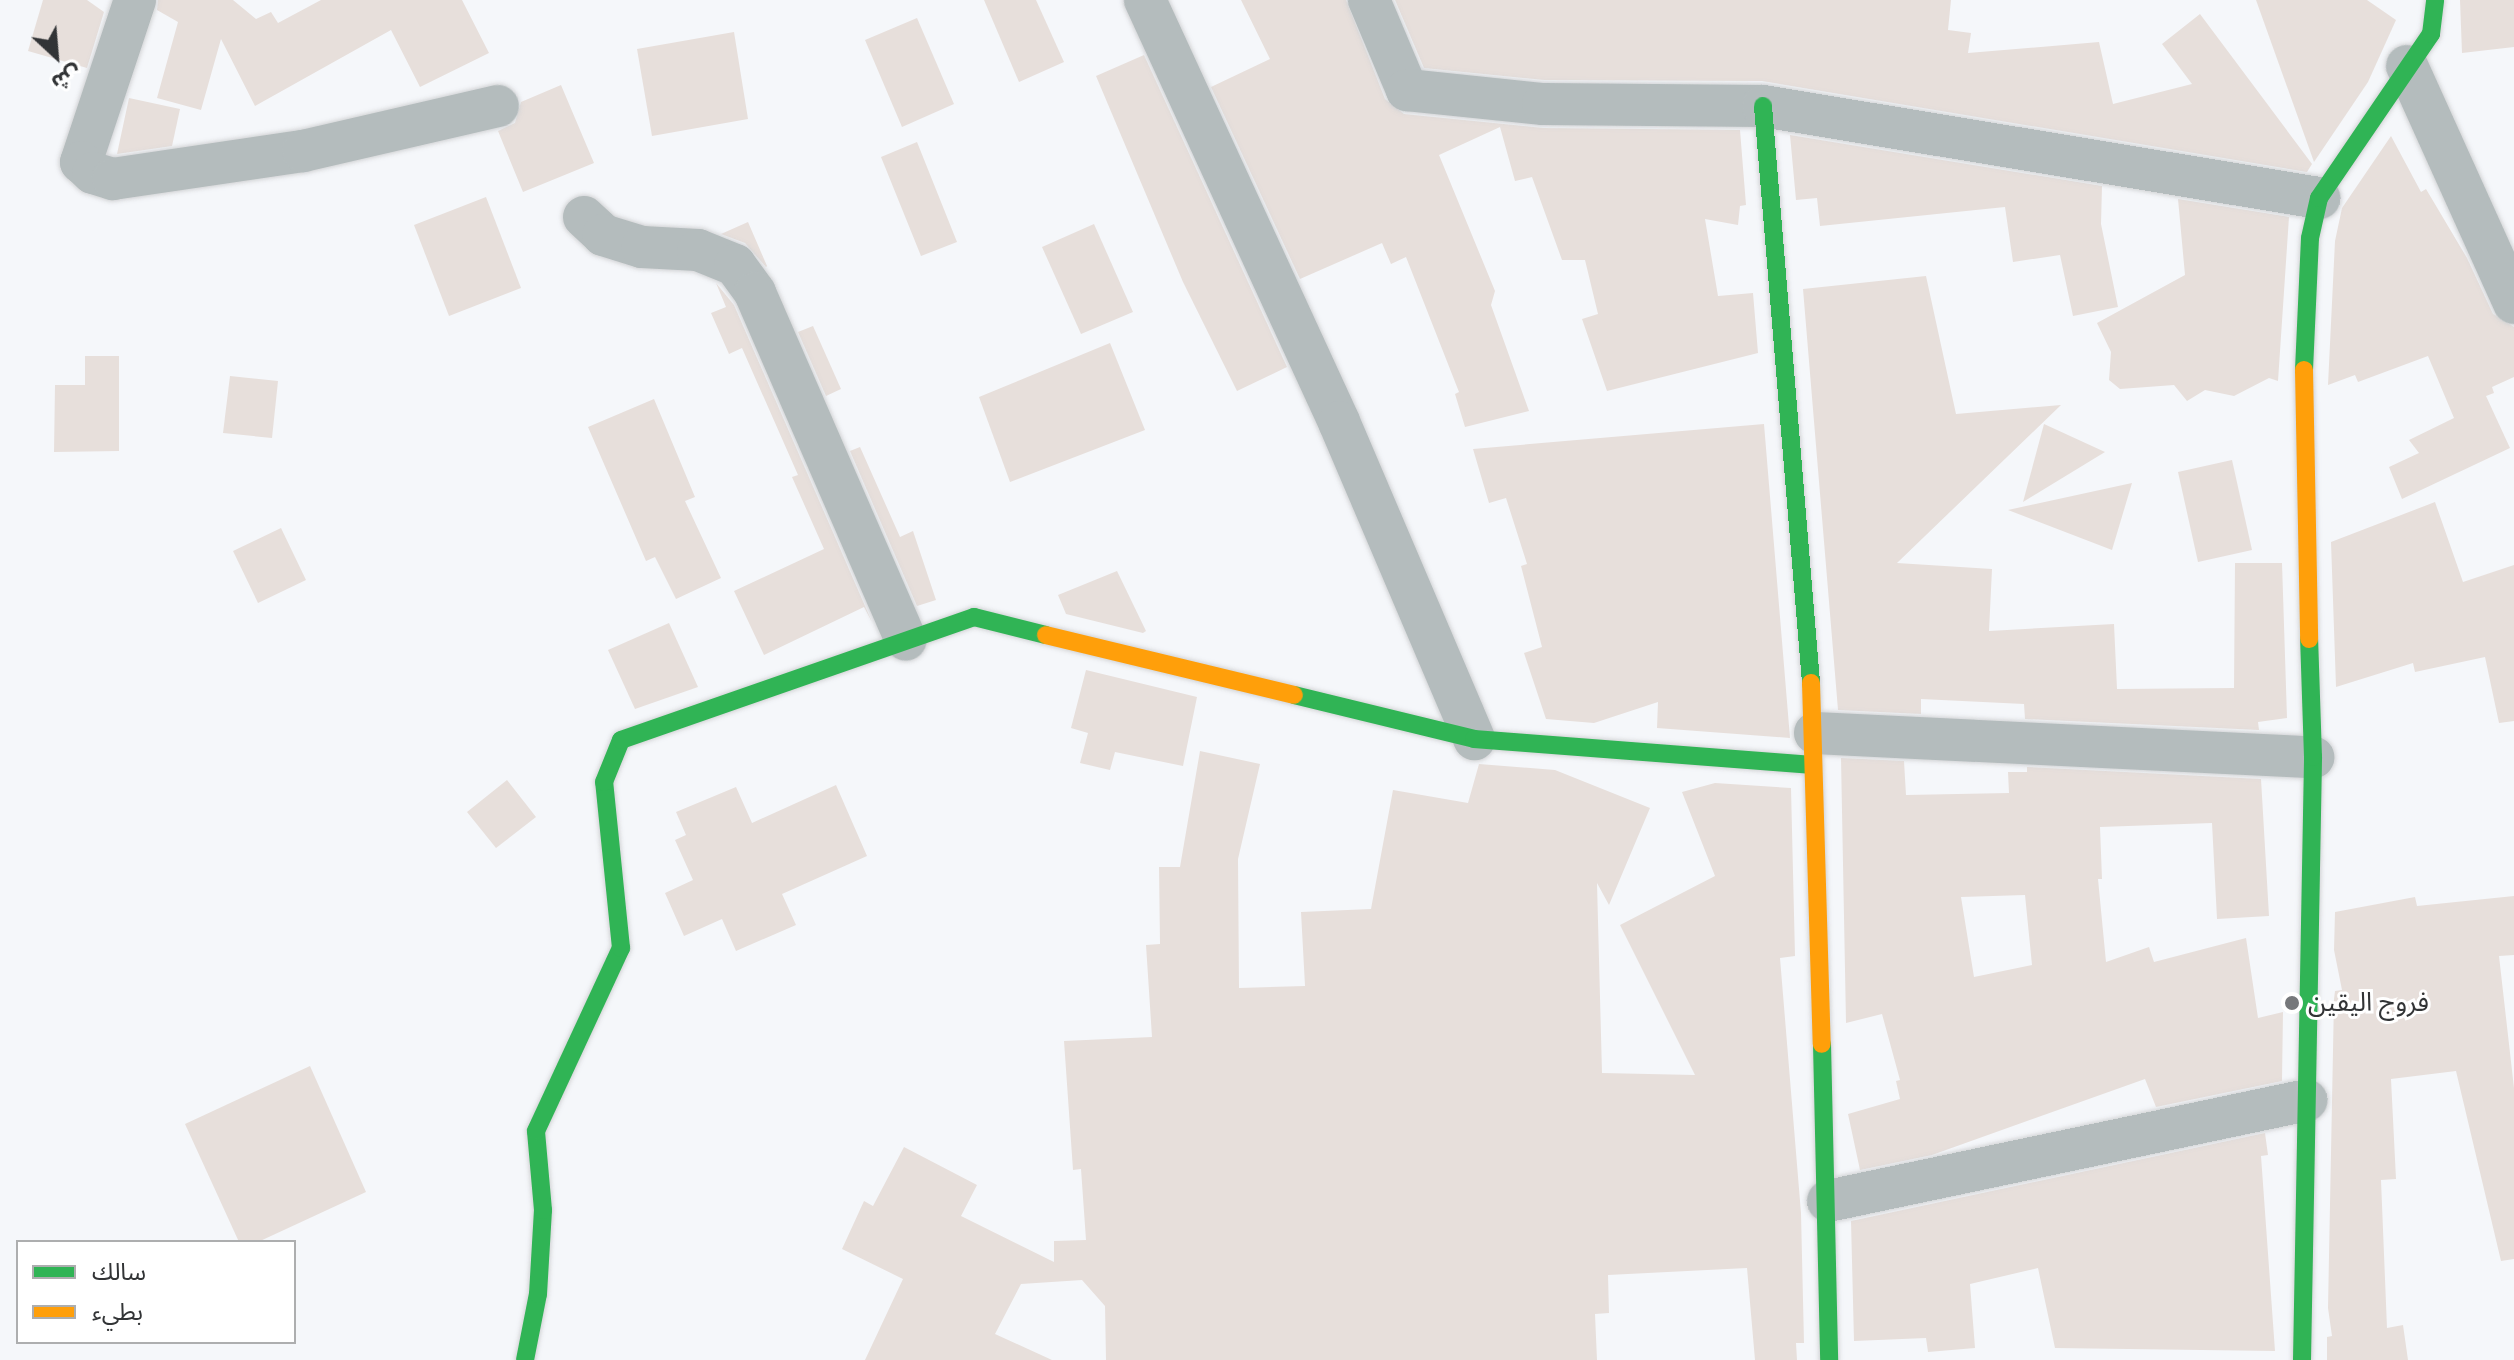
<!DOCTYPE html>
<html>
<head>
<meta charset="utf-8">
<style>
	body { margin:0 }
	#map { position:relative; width:2514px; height:1360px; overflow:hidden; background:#f5f7fa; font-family:"Roboto Serif","Noto Sans Arabic",serif }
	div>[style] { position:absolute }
	.building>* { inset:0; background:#e7dfdb }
	.roads { filter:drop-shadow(0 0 2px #d3d4d6) drop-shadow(0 0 2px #d3d4d6) }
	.street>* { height:42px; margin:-21px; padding:0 21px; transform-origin:21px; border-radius:21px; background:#b4bcbd }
	.fast>* { height:18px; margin:-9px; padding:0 9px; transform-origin:9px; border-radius:9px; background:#30b455 }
	.slow>* { height:18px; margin:-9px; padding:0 9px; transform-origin:9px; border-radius:9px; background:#ff9f0a }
	.dots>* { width:22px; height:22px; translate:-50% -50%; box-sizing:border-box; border:4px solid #fff; border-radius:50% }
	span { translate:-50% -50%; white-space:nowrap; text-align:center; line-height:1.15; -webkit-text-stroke:6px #fff; paint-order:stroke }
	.poi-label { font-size:26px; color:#323436 }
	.left { translate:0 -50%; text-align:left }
	.legend { position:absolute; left:16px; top:1240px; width:280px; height:104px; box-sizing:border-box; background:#fff; border:2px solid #adaeaf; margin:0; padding:10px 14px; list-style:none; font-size:24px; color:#323436 }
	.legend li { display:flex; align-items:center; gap:16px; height:40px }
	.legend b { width:40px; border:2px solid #adaeaf }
	.north { position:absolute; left:16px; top:16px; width:80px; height:80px; -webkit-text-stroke:6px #fff; paint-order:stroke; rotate:154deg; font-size:22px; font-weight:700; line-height:32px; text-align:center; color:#323436 }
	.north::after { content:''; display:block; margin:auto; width:28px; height:36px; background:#323436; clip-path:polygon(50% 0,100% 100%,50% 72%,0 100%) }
</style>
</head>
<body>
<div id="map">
	<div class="building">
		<div style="clip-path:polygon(43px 0,87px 0,104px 12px,87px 68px,28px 51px)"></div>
		<div style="clip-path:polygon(158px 0,233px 0,256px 19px,271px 12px,278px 23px,321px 0,462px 0,489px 53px,420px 87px,391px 30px,255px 106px,221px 39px,201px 110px,157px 98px,178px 22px,157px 10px)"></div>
		<div style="clip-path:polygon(984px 0,1036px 0,1064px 62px,1019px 82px)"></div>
		<div style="clip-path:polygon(1241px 0,1346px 0,1385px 99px,1404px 114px,1543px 128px,1740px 130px,1746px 205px,1740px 206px,1738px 225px,1705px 219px,1718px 296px,1753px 293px,1758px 353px,1607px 391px,1582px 319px,1598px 314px,1585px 260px,1562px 260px,1532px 177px,1515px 181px,1500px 127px,1439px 155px,1495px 291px,1491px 305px,1529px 411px,1465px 427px,1455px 394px,1459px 392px,1406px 257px,1391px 264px,1382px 243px,1300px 279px,1211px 87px,1270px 59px)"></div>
		<div style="clip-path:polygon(1395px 0,1951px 0,1948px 30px,1971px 33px,1968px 53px,2099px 42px,2113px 104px,2192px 84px,2162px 44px,2200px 14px,2312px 164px,2307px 172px,1762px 81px,1544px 80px,1424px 68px)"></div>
		<div style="clip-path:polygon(2256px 0,2367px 0,2396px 20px,2368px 82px,2314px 162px)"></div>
		<div style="clip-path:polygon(2460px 0,2514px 0,2514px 47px,2462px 53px)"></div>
		<div style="clip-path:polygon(917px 18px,954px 104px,902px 127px,865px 40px)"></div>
		<div style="clip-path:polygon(734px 32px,748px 119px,652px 136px,637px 49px)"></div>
		<div style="clip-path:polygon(1144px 55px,1287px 367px,1237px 391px,1183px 282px,1096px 76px)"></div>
		<div style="clip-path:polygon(561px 85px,594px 163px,523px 192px,498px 131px,515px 123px,521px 102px)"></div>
		<div style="clip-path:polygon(129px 98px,180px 109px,172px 146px,117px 154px)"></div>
		<div style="clip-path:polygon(1790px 135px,2102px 186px,2101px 224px,2118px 307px,2073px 316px,2060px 255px,2013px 262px,2005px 207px,1820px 226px,1817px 198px,1796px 200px)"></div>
		<div style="clip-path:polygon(2391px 136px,2421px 192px,2426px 189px,2467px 258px,2493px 314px,2514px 327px,2514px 377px,2492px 387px,2494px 393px,2486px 396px,2510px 448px,2402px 499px,2389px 467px,2419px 453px,2409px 440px,2454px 418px,2428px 356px,2358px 382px,2355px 375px,2328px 385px,2335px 241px,2342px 208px)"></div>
		<div style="clip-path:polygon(917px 142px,957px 242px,921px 256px,881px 157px)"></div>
		<div style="clip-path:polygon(486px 197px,521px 288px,449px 316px,414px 225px)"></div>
		<div style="clip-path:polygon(2178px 199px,2289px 217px,2278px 381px,2269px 378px,2234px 396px,2205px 390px,2187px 401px,2174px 385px,2120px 389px,2109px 380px,2111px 352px,2097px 323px,2185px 275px)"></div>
		<div style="clip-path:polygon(748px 222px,767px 266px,766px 267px,745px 243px,721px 234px)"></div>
		<div style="clip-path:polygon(1094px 224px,1133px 312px,1081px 334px,1042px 247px)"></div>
		<div style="clip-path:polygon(1926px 276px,1956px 414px,2061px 405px,1897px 563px,1992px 569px,1989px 631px,2114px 624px,2117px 689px,2234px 688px,2235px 563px,2282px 563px,2287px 718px,2258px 722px,2259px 730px,2025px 719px,2024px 704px,1921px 699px,1921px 714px,1838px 710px,1803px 289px)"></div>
		<div style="clip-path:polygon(716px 283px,734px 305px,872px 622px,864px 607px,764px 655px,734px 591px,824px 549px,792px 477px,798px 475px,742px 348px,729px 354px,711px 313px,726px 307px)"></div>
		<div style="clip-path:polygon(813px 326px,841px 389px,826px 396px,798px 332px)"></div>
		<div style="clip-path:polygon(1110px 343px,1145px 430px,1010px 482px,979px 397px)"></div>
		<div style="clip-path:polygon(85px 356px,119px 356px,119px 451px,54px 452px,55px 385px,85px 385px)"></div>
		<div style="clip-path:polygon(230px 376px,278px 381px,272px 438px,223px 433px)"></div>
		<div style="clip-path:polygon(654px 399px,695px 497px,685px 501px,721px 578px,676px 599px,655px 557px,646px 561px,588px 427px)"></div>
		<div style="clip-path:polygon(1764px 424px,1790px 738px,1657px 728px,1658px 702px,1594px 723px,1546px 719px,1524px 653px,1542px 647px,1521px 566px,1527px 564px,1506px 498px,1489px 503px,1473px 449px)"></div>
		<div style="clip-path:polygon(2044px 424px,2105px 452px,2023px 502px)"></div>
		<div style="clip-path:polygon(860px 447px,900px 537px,913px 531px,936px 600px,917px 606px,850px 451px)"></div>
		<div style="clip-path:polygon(2232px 460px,2252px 550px,2198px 562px,2178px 472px)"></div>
		<div style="clip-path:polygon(2132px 483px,2112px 550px,2008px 510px)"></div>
		<div style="clip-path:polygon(2435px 502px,2463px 582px,2514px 565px,2514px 721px,2499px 723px,2485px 657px,2415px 672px,2413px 663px,2336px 687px,2331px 542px)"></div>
		<div style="clip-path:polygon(281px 528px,306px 580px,258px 603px,233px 551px)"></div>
		<div style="clip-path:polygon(1117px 571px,1146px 631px,1143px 633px,1066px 614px,1058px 595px)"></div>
		<div style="clip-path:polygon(669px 623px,698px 687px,635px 709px,608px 650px)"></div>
		<div style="clip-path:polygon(1086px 670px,1197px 697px,1183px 766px,1115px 752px,1110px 770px,1080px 763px,1088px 733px,1071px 728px)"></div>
		<div style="clip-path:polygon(1200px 751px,1260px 764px,1238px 859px,1239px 988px,1305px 986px,1301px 912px,1371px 909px,1393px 790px,1468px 803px,1479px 764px,1555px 770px,1650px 808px,1609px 905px,1597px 883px,1602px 1073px,1695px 1075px,1620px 925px,1715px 876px,1682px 792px,1715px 783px,1791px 788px,1795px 956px,1780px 958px,1801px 1213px,1804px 1343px,1796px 1343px,1797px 1360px,1755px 1360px,1747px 1268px,1608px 1275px,1609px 1313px,1595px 1314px,1597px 1360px,1106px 1360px,1105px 1306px,1082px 1280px,1021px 1284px,995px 1334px,1052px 1360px,865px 1360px,903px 1279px,842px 1249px,864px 1201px,873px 1206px,904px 1147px,977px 1185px,961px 1216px,1054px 1262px,1054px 1241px,1086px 1240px,1081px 1169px,1073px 1170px,1064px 1041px,1152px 1037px,1146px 945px,1160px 944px,1159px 867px,1180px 867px)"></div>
		<div style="clip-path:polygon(evenodd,1841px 758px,1904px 761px,1906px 795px,2009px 793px,2008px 772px,2027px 772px,2027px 767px,2261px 779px,2269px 916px,2217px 919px,2212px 823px,2100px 827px,2102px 879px,2098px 879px,2106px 962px,2149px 947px,2154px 962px,2246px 938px,2258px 1018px,2283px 1012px,2282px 1081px,2156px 1107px,2145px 1079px,1932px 1155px,1860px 1170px,1848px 1114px,1900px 1099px,1896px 1081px,1900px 1080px,1882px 1014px,1846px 1023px,1841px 758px,2025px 895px,2032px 965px,1974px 977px,1961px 897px,2025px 895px)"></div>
		<div style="clip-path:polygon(507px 780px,536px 817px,496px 848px,467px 812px)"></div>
		<div style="clip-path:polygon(836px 785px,867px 856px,782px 894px,796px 925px,736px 951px,722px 919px,684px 936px,665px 893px,693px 880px,675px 840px,686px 835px,676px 812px,736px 787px,752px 823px)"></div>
		<div style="clip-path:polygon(2514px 896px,2514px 955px,2499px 956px,2514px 1088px,2514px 1259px,2501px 1261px,2456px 1071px,2391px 1079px,2396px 1179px,2381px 1180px,2387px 1328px,2403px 1325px,2408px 1360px,2327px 1360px,2327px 1337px,2332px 1336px,2328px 1308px,2334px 999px,2335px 991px,2342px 990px,2334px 950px,2335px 912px,2415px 897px,2417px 906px)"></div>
		<div style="clip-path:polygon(310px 1066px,366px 1192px,258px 1242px,239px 1242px,185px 1124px)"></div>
		<div style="clip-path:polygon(2265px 1133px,2268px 1155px,2261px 1156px,2275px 1351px,2055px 1348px,2038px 1268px,1970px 1284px,1975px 1348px,1928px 1352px,1926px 1338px,1854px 1341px,1851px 1221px)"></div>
	</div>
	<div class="roads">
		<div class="street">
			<div style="left:135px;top:0;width:171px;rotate:108.4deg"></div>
			<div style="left:81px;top:162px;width:16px;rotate:43deg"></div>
			<div style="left:93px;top:173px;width:21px;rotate:17deg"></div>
			<div style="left:113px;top:179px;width:192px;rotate:-8.4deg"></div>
			<div style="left:303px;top:151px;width:200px;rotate:-13deg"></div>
			<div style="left:1145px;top:0;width:464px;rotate:65.3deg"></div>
			<div style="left:1339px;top:422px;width:345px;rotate:66.9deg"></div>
			<div style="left:1369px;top:0;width:98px;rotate:67.1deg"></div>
			<div style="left:1407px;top:90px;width:137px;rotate:5.9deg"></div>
			<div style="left:1543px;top:104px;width:220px;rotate:0.5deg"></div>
			<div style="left:1763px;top:106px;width:564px;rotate:9.4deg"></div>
			<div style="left:2407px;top:66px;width:260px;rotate:65.7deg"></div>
			<div style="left:584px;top:217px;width:26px;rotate:43deg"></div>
			<div style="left:603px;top:235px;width:41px;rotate:17.1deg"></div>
			<div style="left:642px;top:247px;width:56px;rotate:3.1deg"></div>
			<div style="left:698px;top:250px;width:40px;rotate:22deg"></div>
			<div style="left:735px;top:265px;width:34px;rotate:54deg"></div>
			<div style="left:755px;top:293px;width:378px;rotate:66.5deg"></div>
			<div style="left:1815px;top:733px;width:499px;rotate:2.8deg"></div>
			<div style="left:1828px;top:1201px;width:489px;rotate:-11.9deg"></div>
		</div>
		<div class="fast">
			<div style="left:1763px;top:106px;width:579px;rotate:85.24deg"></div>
			<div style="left:2304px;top:370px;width:132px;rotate:-87.4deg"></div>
			<div style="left:2310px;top:238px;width:41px;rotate:-77.3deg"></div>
			<div style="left:2319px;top:198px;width:199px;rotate:-55.7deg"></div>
			<div style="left:2431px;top:34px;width:34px;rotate:-83deg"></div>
			<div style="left:1294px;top:695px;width:185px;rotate:13.7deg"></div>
			<div style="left:1474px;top:739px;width:340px;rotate:4.4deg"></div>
			<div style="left:1822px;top:1044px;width:316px;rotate:88.7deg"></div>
			<div style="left:525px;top:1360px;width:67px;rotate:-78.9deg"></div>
			<div style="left:538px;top:1294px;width:84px;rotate:-86.6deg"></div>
			<div style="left:543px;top:1210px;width:79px;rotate:-95.1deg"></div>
			<div style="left:536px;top:1131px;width:202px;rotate:-65.1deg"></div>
			<div style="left:621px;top:948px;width:167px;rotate:-95.8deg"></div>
			<div style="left:604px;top:782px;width:45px;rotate:-68deg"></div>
			<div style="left:621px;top:740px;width:374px;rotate:-19.2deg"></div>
			<div style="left:974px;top:617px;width:74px;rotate:14deg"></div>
			<div style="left:2302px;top:1360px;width:603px;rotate:-88.95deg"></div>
			<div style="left:2313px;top:757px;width:118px;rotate:-91.9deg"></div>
		</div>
		<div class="slow">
			<div style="left:2304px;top:370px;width:269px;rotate:88.9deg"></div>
			<div style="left:1046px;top:635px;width:255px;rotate:13.6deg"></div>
			<div style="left:1811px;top:683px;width:361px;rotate:88.3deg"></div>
		</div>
	</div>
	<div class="dots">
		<div style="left:2292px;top:1003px;background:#76787b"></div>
	</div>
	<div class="poi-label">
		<span class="left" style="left:2308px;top:1003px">فروج اليقين</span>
	</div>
	<ul class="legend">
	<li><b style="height:10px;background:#30b455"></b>سالك</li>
	<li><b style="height:10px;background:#ff9f0a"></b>بطيء</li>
	</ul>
	<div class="north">ش</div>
</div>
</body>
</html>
